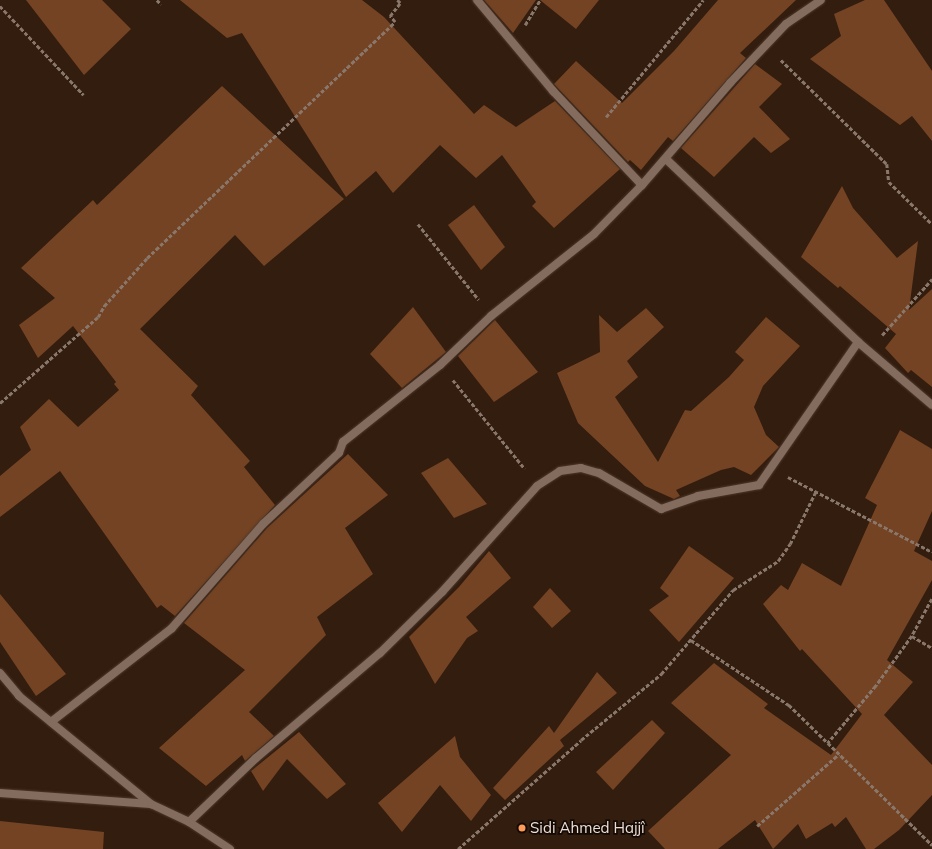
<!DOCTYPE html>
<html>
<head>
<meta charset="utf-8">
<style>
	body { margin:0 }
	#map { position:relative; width:932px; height:849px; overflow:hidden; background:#331d0f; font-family:Mulish,sans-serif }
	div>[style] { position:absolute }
	.building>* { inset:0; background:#744323 }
	.path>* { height:2.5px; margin-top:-1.25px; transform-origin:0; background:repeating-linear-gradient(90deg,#8a776b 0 4px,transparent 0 6px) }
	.roads { filter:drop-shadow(0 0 1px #4d382b) drop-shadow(0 0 1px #4d382b) }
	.pedestrian>* { height:8px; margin:-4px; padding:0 4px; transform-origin:4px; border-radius:4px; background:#836c5e }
	.minor>* { height:8px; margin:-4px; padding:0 4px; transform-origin:4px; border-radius:4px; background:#836c5e }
	.dots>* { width:11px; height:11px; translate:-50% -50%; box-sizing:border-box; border:2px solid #140a05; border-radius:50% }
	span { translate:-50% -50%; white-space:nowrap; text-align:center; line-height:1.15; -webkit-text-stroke:3.5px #140a05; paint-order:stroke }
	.poi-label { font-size:15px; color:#edddd4 }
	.left { translate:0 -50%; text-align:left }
</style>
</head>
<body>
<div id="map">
	<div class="building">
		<div style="clip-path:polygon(26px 0,102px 0,131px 29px,84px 75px)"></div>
		<div style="clip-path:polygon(180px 0,362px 0,384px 17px,474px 114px,484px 105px,516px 127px,555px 101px,620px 169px,554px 228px,532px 206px,536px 202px,502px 155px,476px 178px,440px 145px,393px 193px,376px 171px,346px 197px,242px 33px,227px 38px)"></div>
		<div style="clip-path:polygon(484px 0,536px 0,513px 33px)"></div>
		<div style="clip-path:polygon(540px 0,599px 0,576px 29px)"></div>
		<div style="clip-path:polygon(718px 0,796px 0,740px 53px,746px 58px,673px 141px,668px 137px,641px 170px,630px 160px,628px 162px,554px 84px,576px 61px,622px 103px,674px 51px)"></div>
		<div style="clip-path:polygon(865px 0,884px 0,932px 71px,932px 141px,912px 116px,900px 125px,810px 59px,841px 36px,834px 14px)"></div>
		<div style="clip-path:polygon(755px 64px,782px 84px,759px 107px,790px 139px,771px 153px,754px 137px,714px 177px,681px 148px)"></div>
		<div style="clip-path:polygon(222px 86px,344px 199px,264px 266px,235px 235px,140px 329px,198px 386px,191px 395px,250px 461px,244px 467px,275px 505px,175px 616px,161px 605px,157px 608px,60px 471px,0 517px,0 476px,31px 450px,20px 427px,49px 399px,78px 427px,119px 390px,114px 384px,116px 382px,73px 326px,38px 358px,19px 325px,55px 298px,21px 268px,93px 200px,97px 205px)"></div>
		<div style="clip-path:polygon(842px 186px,853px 208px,897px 258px,918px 241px,909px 310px,932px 289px,932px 387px,911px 370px,908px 373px,885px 348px,896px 334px,840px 286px,838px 288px,801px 257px)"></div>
		<div style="clip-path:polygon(474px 205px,505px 247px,481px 270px,448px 225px)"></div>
		<div style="clip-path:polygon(413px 307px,446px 352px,402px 388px,370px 354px)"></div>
		<div style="clip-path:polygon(646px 308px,664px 327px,627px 361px,638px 377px,615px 397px,658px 462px,685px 410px,691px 411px,729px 377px,744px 360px,735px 352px,766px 317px,800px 346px,763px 386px,754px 407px,766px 435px,779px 447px,751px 475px,734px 467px,721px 470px,676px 490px,680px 496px,674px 499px,645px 486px,578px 423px,557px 373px,600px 352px,599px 315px,617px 332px)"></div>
		<div style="clip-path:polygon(495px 320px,538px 372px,494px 402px,458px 356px)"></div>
		<div style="clip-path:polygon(900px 430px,932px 449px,932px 511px,914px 551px,932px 561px,932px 580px,887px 660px,913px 682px,884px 715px,932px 765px,932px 795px,899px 830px,874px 849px,866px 849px,846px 817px,835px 827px,832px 823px,806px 839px,798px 824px,773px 849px,755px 820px,718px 849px,665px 849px,648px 831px,731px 755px,671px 703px,714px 663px,768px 704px,764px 708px,831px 755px,862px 714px,802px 649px,800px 651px,763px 604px,781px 585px,788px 590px,802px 563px,841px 586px,877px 505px,865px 498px)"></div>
		<div style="clip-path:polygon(348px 454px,388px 495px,345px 528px,373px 574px,317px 617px,326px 635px,249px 712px,274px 736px,245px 761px,242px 755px,206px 786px,159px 748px,245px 670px,184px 623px,267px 528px)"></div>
		<div style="clip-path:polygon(448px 458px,487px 504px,454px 518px,421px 473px)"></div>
		<div style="clip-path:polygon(689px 546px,734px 578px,679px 642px,649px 610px,669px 596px,660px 588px)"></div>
		<div style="clip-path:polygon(489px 551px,511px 578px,466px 617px,478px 631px,467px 638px,435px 684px,409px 637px,459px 587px)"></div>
		<div style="clip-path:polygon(550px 588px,571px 611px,552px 628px,533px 607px)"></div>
		<div style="clip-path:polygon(0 594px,66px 674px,36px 696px,0 642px)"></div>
		<div style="clip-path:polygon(597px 672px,617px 693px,560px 740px,564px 746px,505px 800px,493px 788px,549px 726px,554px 733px)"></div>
		<div style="clip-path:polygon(652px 720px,665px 733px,613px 790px,596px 772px)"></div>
		<div style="clip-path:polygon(299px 732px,346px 784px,327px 799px,287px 759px,263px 791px,251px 771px)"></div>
		<div style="clip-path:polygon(455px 736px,460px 757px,491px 795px,471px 821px,440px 785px,402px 832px,378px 803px)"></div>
		<div style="clip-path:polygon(0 821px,104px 832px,103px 849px,0 849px)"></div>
	</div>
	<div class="path">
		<div style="left:157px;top:0;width:6px;rotate:45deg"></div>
		<div style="left:0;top:6px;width:122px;rotate:46.7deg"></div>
		<div style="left:525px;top:25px;width:29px;rotate:-59deg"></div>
		<div style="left:781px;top:60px;width:148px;rotate:44.5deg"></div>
		<div style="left:887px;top:164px;width:18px;rotate:84deg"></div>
		<div style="left:889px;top:182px;width:60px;rotate:44.3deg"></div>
		<div style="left:606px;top:117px;width:152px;rotate:-50.3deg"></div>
		<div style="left:418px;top:224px;width:97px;rotate:51.2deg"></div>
		<div style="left:882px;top:335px;width:75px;rotate:-48.2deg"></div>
		<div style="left:453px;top:380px;width:114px;rotate:51deg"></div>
		<div style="left:0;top:403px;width:130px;rotate:-41.3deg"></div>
		<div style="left:98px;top:317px;width:13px;rotate:-61deg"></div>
		<div style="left:104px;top:306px;width:64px;rotate:-48.1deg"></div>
		<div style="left:147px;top:258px;width:342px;rotate:-43.6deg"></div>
		<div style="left:395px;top:22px;width:8px;rotate:-130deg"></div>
		<div style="left:390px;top:16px;width:16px;rotate:-52deg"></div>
		<div style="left:400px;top:3px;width:4px;rotate:-135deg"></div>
		<div style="left:788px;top:477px;width:162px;rotate:27.5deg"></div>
		<div style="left:932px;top:599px;width:42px;rotate:118.4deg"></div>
		<div style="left:912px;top:636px;width:62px;rotate:125.8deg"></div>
		<div style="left:876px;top:686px;width:75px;rotate:130.1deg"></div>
		<div style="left:828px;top:743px;width:146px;rotate:44.4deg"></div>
		<div style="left:912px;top:636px;width:23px;rotate:31deg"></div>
		<div style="left:691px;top:640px;width:118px;rotate:33.6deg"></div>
		<div style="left:789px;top:705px;width:54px;rotate:44.3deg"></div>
		<div style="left:757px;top:826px;width:109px;rotate:-41.3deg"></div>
		<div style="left:458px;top:849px;width:164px;rotate:-41.5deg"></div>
		<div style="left:581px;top:740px;width:104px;rotate:-39.5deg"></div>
		<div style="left:661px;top:674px;width:111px;rotate:-49.4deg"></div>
		<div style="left:733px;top:590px;width:54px;rotate:-32.8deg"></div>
		<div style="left:778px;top:561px;width:21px;rotate:-55deg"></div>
		<div style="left:790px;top:544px;width:59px;rotate:-63.9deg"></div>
	</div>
	<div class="roads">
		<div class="pedestrian">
			<div style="left:477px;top:0;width:119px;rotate:50.1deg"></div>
			<div style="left:553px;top:91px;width:129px;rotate:46.6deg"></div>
			<div style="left:666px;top:159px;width:265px;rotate:43.6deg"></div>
			<div style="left:858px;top:342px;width:97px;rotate:40.4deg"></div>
			<div style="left:51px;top:722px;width:153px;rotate:-37.8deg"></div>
			<div style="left:172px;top:628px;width:138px;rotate:-48.8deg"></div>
			<div style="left:263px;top:524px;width:104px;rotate:-43.1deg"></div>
			<div style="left:339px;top:453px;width:12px;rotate:-70deg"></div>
			<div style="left:343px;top:442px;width:124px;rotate:-38.4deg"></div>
			<div style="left:440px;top:365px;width:71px;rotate:-43.9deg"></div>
			<div style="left:491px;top:316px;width:132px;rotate:-38.5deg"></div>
			<div style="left:594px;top:234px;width:69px;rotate:-45.6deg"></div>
			<div style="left:642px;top:185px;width:135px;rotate:-49.2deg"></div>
			<div style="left:730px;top:83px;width:81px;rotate:-46.5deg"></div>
			<div style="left:786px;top:24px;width:42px;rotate:-34.4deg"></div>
			<div style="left:189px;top:822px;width:93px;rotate:-43.7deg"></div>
			<div style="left:256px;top:758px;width:162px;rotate:-40.3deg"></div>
			<div style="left:380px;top:653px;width:87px;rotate:-44.5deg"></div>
			<div style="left:442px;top:592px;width:142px;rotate:-48.1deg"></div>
			<div style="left:537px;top:486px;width:27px;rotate:-33deg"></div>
			<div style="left:560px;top:471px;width:21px;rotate:-8deg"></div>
			<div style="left:581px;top:468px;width:19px;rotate:16deg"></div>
			<div style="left:599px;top:473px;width:72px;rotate:30.1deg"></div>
			<div style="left:661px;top:509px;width:39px;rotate:-19deg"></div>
			<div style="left:698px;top:496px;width:62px;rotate:-10.2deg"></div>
			<div style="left:759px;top:485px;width:174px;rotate:-55.3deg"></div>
		</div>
		<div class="minor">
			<div style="left:0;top:673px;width:30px;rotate:50deg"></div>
			<div style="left:19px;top:696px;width:171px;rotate:39.3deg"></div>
			<div style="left:0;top:793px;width:151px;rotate:4.2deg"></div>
			<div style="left:151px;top:804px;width:42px;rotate:25.3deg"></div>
			<div style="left:189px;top:822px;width:49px;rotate:33.4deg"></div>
		</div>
	</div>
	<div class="dots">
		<div style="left:522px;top:828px;background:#ff9b59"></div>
	</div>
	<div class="poi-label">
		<span class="left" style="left:530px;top:828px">Sidi Ahmed Hajjî</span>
	</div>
</div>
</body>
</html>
